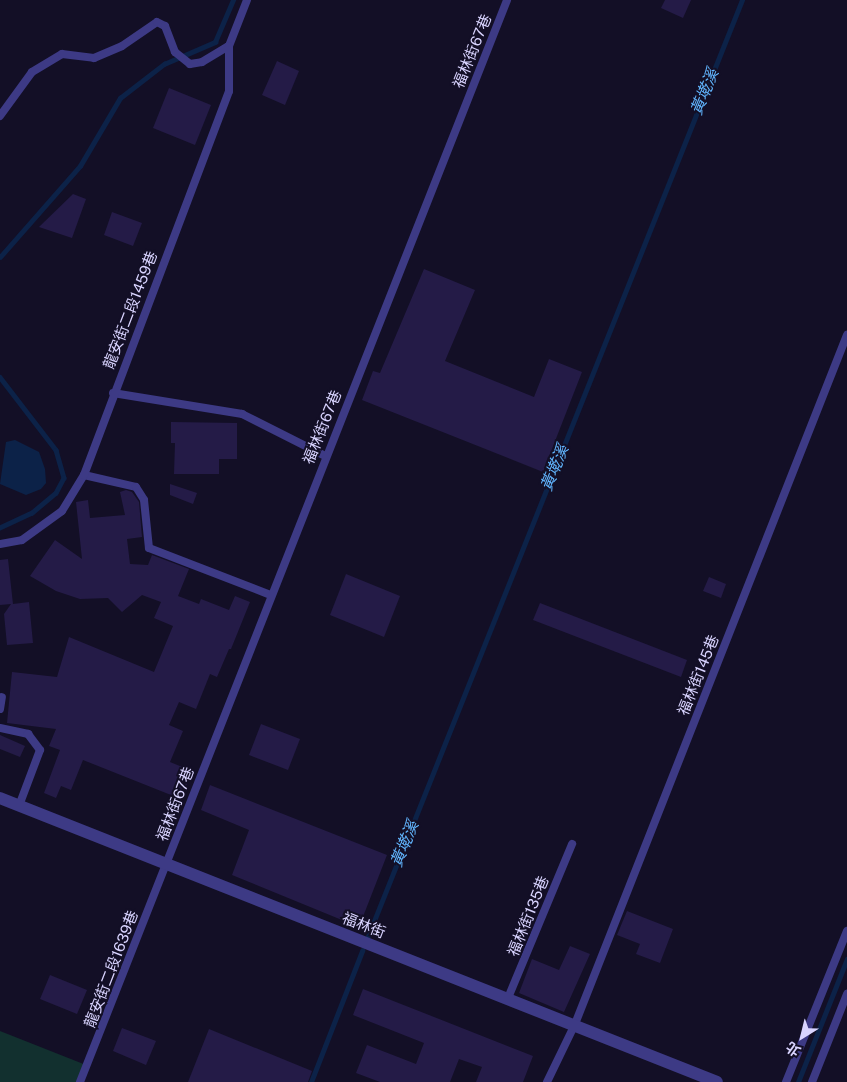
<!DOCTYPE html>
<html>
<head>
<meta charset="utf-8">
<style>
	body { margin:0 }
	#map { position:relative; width:847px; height:1082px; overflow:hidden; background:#130f26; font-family:"Public Sans","Noto Sans TC",sans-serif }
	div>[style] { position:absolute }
	.green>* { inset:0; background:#12302f }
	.water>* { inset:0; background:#0c2248 }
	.stream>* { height:4.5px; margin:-2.25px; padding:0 2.25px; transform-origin:2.25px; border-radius:2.25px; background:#0c2248 }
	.building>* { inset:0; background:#241b47 }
	.service>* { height:8px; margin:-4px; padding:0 4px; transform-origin:4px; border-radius:4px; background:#3d3a85 }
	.minor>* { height:12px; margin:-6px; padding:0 6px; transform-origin:6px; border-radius:6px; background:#3d3a85 }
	span { translate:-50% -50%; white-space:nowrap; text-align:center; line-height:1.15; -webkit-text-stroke:4px #130f26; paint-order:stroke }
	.street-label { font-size:15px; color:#d9d4ff }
	.water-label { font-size:16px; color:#62b6ff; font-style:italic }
	.north { position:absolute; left:777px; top:1012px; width:50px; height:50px; -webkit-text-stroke:4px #130f26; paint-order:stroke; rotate:216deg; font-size:14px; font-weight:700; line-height:20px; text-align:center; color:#d9d4ff }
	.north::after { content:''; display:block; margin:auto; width:18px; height:22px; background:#d9d4ff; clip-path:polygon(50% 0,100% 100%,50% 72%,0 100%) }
</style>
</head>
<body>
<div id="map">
	<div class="green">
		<div style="clip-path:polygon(0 1031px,86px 1065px,79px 1082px,0 1082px)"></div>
	</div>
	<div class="water">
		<div style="clip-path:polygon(15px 440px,39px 452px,45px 469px,46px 483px,41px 489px,26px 495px,0 484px,6px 442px)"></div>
	</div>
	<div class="stream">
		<div style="left:0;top:257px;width:121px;rotate:-48.7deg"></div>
		<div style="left:80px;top:166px;width:79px;rotate:-59.5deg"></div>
		<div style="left:120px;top:98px;width:56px;rotate:-37.7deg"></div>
		<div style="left:164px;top:64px;width:56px;rotate:-23.3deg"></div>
		<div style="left:215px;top:42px;width:46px;rotate:-66.8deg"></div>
		<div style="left:0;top:377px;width:92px;rotate:52.5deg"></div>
		<div style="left:56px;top:450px;width:29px;rotate:74deg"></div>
		<div style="left:64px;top:478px;width:17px;rotate:118deg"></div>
		<div style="left:56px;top:493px;width:31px;rotate:140deg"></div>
		<div style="left:32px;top:513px;width:35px;rotate:155deg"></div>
		<div style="left:368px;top:936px;width:1008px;rotate:-68.22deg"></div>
		<div style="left:311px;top:1082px;width:141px;rotate:-68.7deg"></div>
		<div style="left:798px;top:1082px;width:132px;rotate:-68.3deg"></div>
	</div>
	<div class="building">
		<div style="clip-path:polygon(665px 0,691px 0,683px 18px,661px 8px)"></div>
		<div style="clip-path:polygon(277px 61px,299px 71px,285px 105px,262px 95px)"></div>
		<div style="clip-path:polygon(169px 88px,211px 105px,195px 145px,153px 128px)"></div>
		<div style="clip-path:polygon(73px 194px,86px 199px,72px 238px,39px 227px)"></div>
		<div style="clip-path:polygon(112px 212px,142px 223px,133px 246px,104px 235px)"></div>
		<div style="clip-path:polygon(424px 269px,475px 290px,445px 361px,534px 397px,549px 359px,582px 372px,543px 472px,362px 400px,373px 371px,380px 373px)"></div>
		<div style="clip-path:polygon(171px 422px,237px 423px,237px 459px,219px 459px,219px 474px,174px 474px,175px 443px,171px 443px)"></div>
		<div style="clip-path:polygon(170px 484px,197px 493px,193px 504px,170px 495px)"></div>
		<div style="clip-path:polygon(126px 490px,132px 492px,139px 502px,142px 537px,127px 539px,130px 564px,148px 565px,152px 555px,189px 569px,178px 596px,199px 604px,201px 599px,229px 610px,235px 596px,250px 602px,231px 649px,229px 649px,217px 677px,210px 674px,196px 709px,179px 702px,169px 725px,183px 731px,170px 762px,192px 771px,181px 799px,83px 760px,71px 790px,61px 786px,56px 798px,44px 793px,60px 750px,49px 746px,56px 729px,7px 723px,12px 672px,57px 677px,69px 637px,154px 672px,173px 626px,154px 618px,161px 602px,142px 595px,122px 612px,108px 598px,80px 599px,56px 591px,30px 576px,55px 540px,82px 559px,76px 502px,88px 500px,90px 518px,125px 515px,120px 492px)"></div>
		<div style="clip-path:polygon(8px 559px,13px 604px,29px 602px,33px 643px,7px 645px,4px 614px,11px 604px,0 605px,0 560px)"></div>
		<div style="clip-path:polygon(346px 574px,400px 596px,384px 637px,330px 615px)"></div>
		<div style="clip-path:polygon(709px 577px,726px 584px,721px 598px,703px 591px)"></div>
		<div style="clip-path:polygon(540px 603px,687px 660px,681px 677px,533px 620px)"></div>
		<div style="clip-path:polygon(261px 724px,300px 739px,288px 770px,249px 755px)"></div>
		<div style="clip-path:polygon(0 735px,25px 746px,20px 757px,0 749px)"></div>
		<div style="clip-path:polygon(210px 785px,387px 855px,359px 927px,232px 875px,249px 830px,201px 810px)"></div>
		<div style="clip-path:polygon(627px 911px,673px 929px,660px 963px,636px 954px,640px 944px,617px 935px)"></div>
		<div style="clip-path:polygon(570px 946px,590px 954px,564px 1012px,519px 993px,532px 959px,559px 970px)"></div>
		<div style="clip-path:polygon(50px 975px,87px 990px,77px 1014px,40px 999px)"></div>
		<div style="clip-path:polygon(363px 989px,533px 1056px,523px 1082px,476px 1082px,482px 1067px,459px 1059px,450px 1082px,380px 1082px,356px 1073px,367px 1045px,416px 1064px,424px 1043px,353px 1015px)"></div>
		<div style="clip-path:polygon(122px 1028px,156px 1041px,146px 1065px,113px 1051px)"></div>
		<div style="clip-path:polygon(209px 1029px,312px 1071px,308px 1082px,188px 1082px)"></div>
	</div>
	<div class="service">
		<div style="left:0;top:116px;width:54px;rotate:-54deg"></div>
		<div style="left:32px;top:72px;width:35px;rotate:-31deg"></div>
		<div style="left:62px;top:54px;width:32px;rotate:7deg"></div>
		<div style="left:94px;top:58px;width:30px;rotate:-23deg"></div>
		<div style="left:122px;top:46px;width:42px;rotate:-34.4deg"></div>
		<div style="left:157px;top:22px;width:9px;rotate:27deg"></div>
		<div style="left:165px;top:26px;width:28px;rotate:69deg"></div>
		<div style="left:175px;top:52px;width:19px;rotate:39deg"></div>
		<div style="left:190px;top:64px;width:12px;rotate:-9deg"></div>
		<div style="left:202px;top:62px;width:31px;rotate:-31deg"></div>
		<div style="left:229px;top:46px;width:49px;rotate:-68.6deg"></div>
		<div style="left:113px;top:393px;width:131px;rotate:9.2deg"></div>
		<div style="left:242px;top:414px;width:93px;rotate:26.8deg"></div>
		<div style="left:84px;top:475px;width:53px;rotate:13deg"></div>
		<div style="left:136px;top:487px;width:15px;rotate:58deg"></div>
		<div style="left:144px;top:500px;width:48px;rotate:84.1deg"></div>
		<div style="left:149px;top:548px;width:131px;rotate:21.1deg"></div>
		<div style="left:0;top:544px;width:22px;rotate:-10deg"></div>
		<div style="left:22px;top:540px;width:49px;rotate:-35.9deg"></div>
		<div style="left:62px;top:511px;width:42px;rotate:-58.6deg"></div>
		<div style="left:84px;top:475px;width:410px;rotate:-69.3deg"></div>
		<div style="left:229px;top:91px;width:45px;rotate:-90deg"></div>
		<div style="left:0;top:709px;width:12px;rotate:-81deg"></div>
		<div style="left:0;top:728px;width:29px;rotate:12deg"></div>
		<div style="left:28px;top:734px;width:20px;rotate:53deg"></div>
		<div style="left:40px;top:750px;width:60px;rotate:110.6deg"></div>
		<div style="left:508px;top:998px;width:167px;rotate:-67.4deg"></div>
		<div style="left:80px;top:1082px;width:1163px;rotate:-68.46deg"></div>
		<div style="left:547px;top:1082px;width:64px;rotate:-64.2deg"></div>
		<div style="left:575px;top:1024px;width:741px;rotate:-68.46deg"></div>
		<div style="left:786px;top:1082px;width:163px;rotate:-68deg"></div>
		<div style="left:812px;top:1082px;width:95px;rotate:-68.3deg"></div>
	</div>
	<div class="minor">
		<div style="left:0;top:798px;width:771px;rotate:21.61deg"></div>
	</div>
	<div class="street-label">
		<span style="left:472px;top:51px;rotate:-68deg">福林街67巷</span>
		<span style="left:130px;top:310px;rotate:-69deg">龍安街二段1459巷</span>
		<span style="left:322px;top:427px;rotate:-68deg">福林街67巷</span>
		<span style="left:698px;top:675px;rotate:-68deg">福林街145巷</span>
		<span style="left:175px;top:804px;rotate:-69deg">福林街67巷</span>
		<span style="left:528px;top:916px;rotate:-68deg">福林街135巷</span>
		<span style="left:364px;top:925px;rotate:21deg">福林街</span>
		<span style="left:111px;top:969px;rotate:-69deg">龍安街二段1639巷</span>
	</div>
	<div class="water-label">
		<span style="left:705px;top:92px;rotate:-68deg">黃墘溪</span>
		<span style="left:555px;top:468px;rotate:-68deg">黃墘溪</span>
		<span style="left:405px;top:844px;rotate:-68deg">黃墘溪</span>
	</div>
	<div class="north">北</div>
</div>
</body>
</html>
